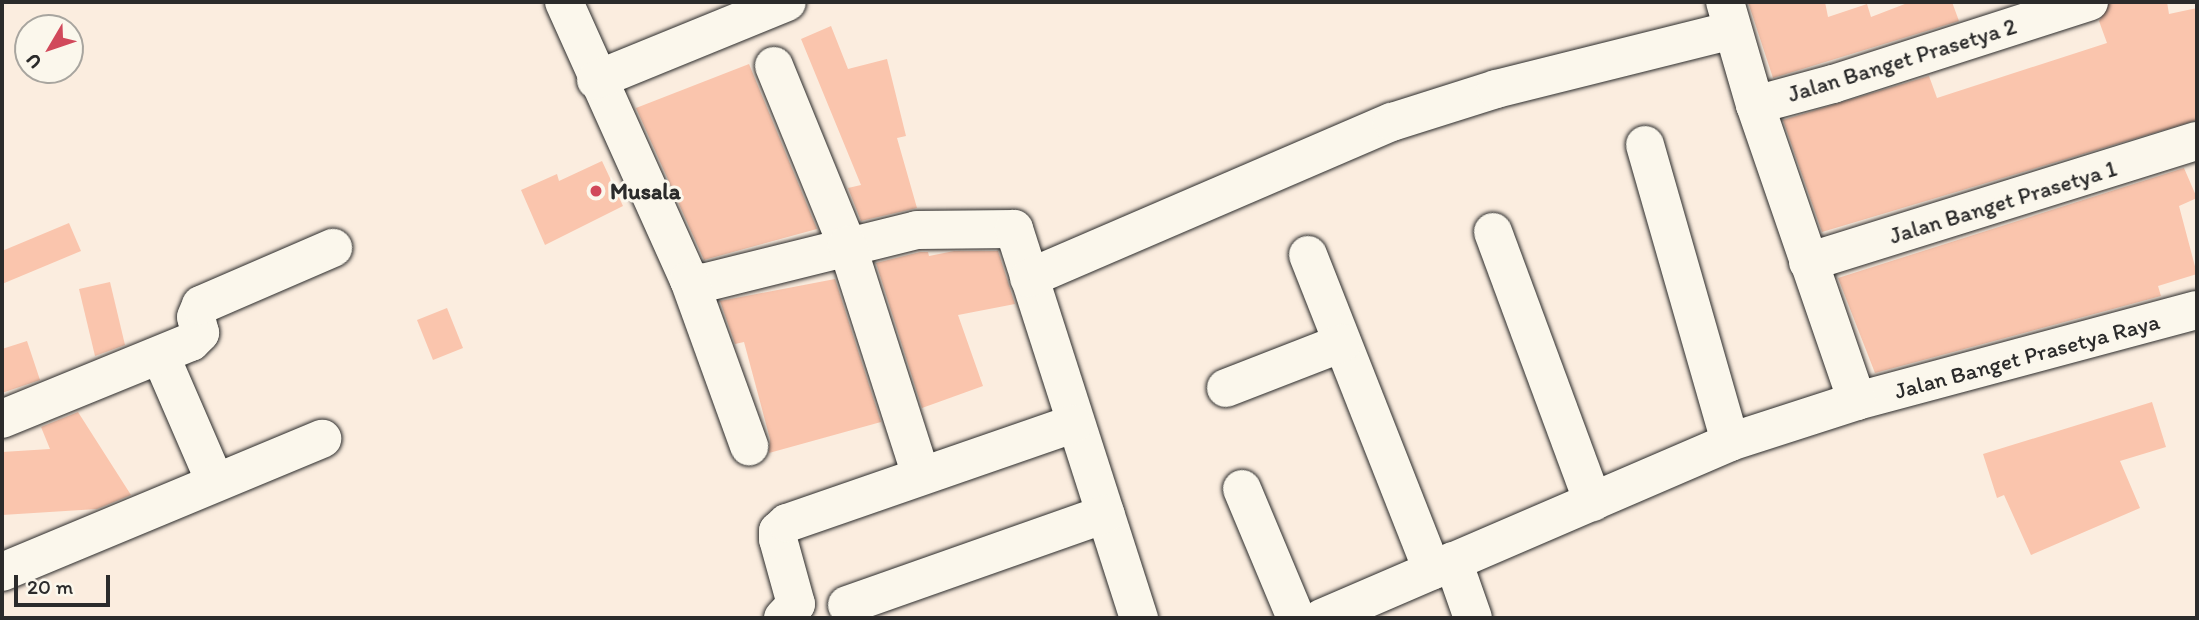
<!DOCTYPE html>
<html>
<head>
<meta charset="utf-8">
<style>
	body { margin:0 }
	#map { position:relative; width:2199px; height:620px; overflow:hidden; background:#fbeddf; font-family:Itim,sans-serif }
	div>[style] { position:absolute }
	.building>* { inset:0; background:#fac5ad }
	.roads { filter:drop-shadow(0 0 2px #2b2b2b) drop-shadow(0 0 2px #2b2b2b) }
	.minor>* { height:38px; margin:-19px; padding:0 19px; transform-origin:19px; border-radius:19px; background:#fbf7ec }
	.dots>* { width:19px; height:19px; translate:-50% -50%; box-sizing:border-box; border:4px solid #fbf7ec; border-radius:50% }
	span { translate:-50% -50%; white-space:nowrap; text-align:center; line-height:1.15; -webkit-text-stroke:6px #fbf7ec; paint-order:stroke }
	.street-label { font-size:23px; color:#2b2b2b }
	.poi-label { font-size:23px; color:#2b2b2b; font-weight:700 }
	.left { translate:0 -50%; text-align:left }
	.frame { position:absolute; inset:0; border:4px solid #2b2b2b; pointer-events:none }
	.north { position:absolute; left:14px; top:14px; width:70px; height:70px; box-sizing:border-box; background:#fbf7ec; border:2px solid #a8a59f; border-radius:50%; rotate:231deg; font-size:19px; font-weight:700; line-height:28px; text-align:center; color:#2b2b2b }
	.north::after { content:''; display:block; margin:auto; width:24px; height:32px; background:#d1495b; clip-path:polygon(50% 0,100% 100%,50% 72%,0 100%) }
	.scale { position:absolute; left:14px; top:575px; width:96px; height:32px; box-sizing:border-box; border:4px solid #2b2b2b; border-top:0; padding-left:9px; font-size:21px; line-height:24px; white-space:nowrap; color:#2b2b2b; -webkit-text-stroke:5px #fbf7ec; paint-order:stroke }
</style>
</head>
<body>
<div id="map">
	<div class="building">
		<div style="clip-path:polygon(1748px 2px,1825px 2px,1828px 17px,1867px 4px,1871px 17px,1910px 2px,1952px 2px,1959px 21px,1773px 78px)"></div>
		<div style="clip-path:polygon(2110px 2px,2167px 2px,2169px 14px,2197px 8px,2197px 120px,1822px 232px,1783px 120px,1929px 76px,1937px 98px,2107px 43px,2099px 21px)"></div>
		<div style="clip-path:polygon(831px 26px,848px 69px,887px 59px,906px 136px,897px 138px,917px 208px,861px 221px,848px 188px,861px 185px,801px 39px)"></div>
		<div style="clip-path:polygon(749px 64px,817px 229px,704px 260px,636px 108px)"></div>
		<div style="clip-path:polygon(602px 161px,623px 206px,545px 245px,521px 190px,557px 174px,559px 181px)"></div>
		<div style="clip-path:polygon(2184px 168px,2197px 198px,2179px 206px,2197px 274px,2158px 286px,2161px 296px,1875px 373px,1838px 278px)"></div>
		<div style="clip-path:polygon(69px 223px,81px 251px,2px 284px,2px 251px)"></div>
		<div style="clip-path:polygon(954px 251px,998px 251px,1015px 304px,958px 315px,983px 386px,922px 408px,876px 263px,920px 252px,928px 252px,929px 256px)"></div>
		<div style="clip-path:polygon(835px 279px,881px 422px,769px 453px,770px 439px,744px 342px,735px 344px,720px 301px)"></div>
		<div style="clip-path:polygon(110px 282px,125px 345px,95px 356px,79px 289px)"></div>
		<div style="clip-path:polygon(447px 308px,463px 348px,433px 360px,417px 320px)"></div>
		<div style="clip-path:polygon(27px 341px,40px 380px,2px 393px,2px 349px)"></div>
		<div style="clip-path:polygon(2152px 402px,2166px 447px,2120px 461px,2140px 508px,2031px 555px,2004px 495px,1997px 498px,1983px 454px)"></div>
		<div style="clip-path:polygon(78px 412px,131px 495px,97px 509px,2px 515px,2px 452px,50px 449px,41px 427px)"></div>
	</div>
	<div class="roads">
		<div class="minor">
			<div style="left:564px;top:2px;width:305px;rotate:65.8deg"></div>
			<div style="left:689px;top:280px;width:14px;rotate:12deg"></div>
			<div style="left:703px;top:283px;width:220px;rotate:-13.9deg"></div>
			<div style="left:917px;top:230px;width:97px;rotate:-0.6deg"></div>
			<div style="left:1014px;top:229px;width:409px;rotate:72.2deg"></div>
			<div style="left:774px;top:66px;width:193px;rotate:67.8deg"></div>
			<div style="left:847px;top:245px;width:242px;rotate:72.2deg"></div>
			<div style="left:596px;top:80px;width:206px;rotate:-22.2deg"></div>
			<div style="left:1755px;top:105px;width:81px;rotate:-15.1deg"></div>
			<div style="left:1833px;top:84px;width:269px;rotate:-17.8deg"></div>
			<div style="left:1645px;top:145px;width:309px;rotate:74deg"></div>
			<div style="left:1493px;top:232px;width:288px;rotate:69.7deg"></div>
			<div style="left:1308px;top:255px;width:339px;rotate:68.5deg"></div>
			<div style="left:1808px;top:262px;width:407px;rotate:-17.3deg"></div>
			<div style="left:1029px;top:278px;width:395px;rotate:-23.3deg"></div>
			<div style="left:1392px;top:122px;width:109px;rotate:-17.6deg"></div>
			<div style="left:1496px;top:89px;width:243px;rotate:-14deg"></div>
			<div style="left:689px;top:280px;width:177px;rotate:70.1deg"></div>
			<div style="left:161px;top:357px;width:136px;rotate:66.6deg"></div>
			<div style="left:1226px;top:388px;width:124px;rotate:-21.2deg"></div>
			<div style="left:1857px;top:401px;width:352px;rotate:-15deg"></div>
			<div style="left:2px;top:419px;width:204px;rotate:-22.2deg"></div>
			<div style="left:191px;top:342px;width:13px;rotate:-45deg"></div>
			<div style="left:200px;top:333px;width:16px;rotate:-104deg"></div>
			<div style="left:196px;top:317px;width:13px;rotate:-67deg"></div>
			<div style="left:201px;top:305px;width:144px;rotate:-23.4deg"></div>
			<div style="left:1242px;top:489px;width:140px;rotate:67.3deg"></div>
			<div style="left:1453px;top:561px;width:60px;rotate:70.7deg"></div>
			<div style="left:2px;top:572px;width:347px;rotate:-22.6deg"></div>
			<div style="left:847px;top:605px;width:274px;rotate:-19.4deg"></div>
			<div style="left:783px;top:618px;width:19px;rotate:-47deg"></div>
			<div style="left:796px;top:604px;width:67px;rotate:-105.5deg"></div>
			<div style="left:778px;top:539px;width:8px;rotate:-90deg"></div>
			<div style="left:778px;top:531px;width:12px;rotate:-42deg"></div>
			<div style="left:787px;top:523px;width:303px;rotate:-19.1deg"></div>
			<div style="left:1322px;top:618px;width:444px;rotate:-23.3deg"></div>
			<div style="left:1730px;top:442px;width:133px;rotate:-17.9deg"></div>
			<div style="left:1857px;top:401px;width:313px;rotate:-109deg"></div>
			<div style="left:1755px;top:105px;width:107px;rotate:-106.2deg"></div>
		</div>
	</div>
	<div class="dots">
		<div style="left:596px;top:191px;background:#d1495b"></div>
	</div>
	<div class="street-label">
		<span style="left:1902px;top:60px;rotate:-17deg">Jalan Banget Prasetya 2</span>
		<span style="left:2003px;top:202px;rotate:-17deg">Jalan Banget Prasetya 1</span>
		<span style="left:2027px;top:356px;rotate:-15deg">Jalan Banget Prasetya Raya</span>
	</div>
	<div class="poi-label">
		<span class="left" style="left:610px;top:191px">Musala</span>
	</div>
	<div class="frame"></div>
	<div class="north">U</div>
	<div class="scale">20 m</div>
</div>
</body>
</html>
